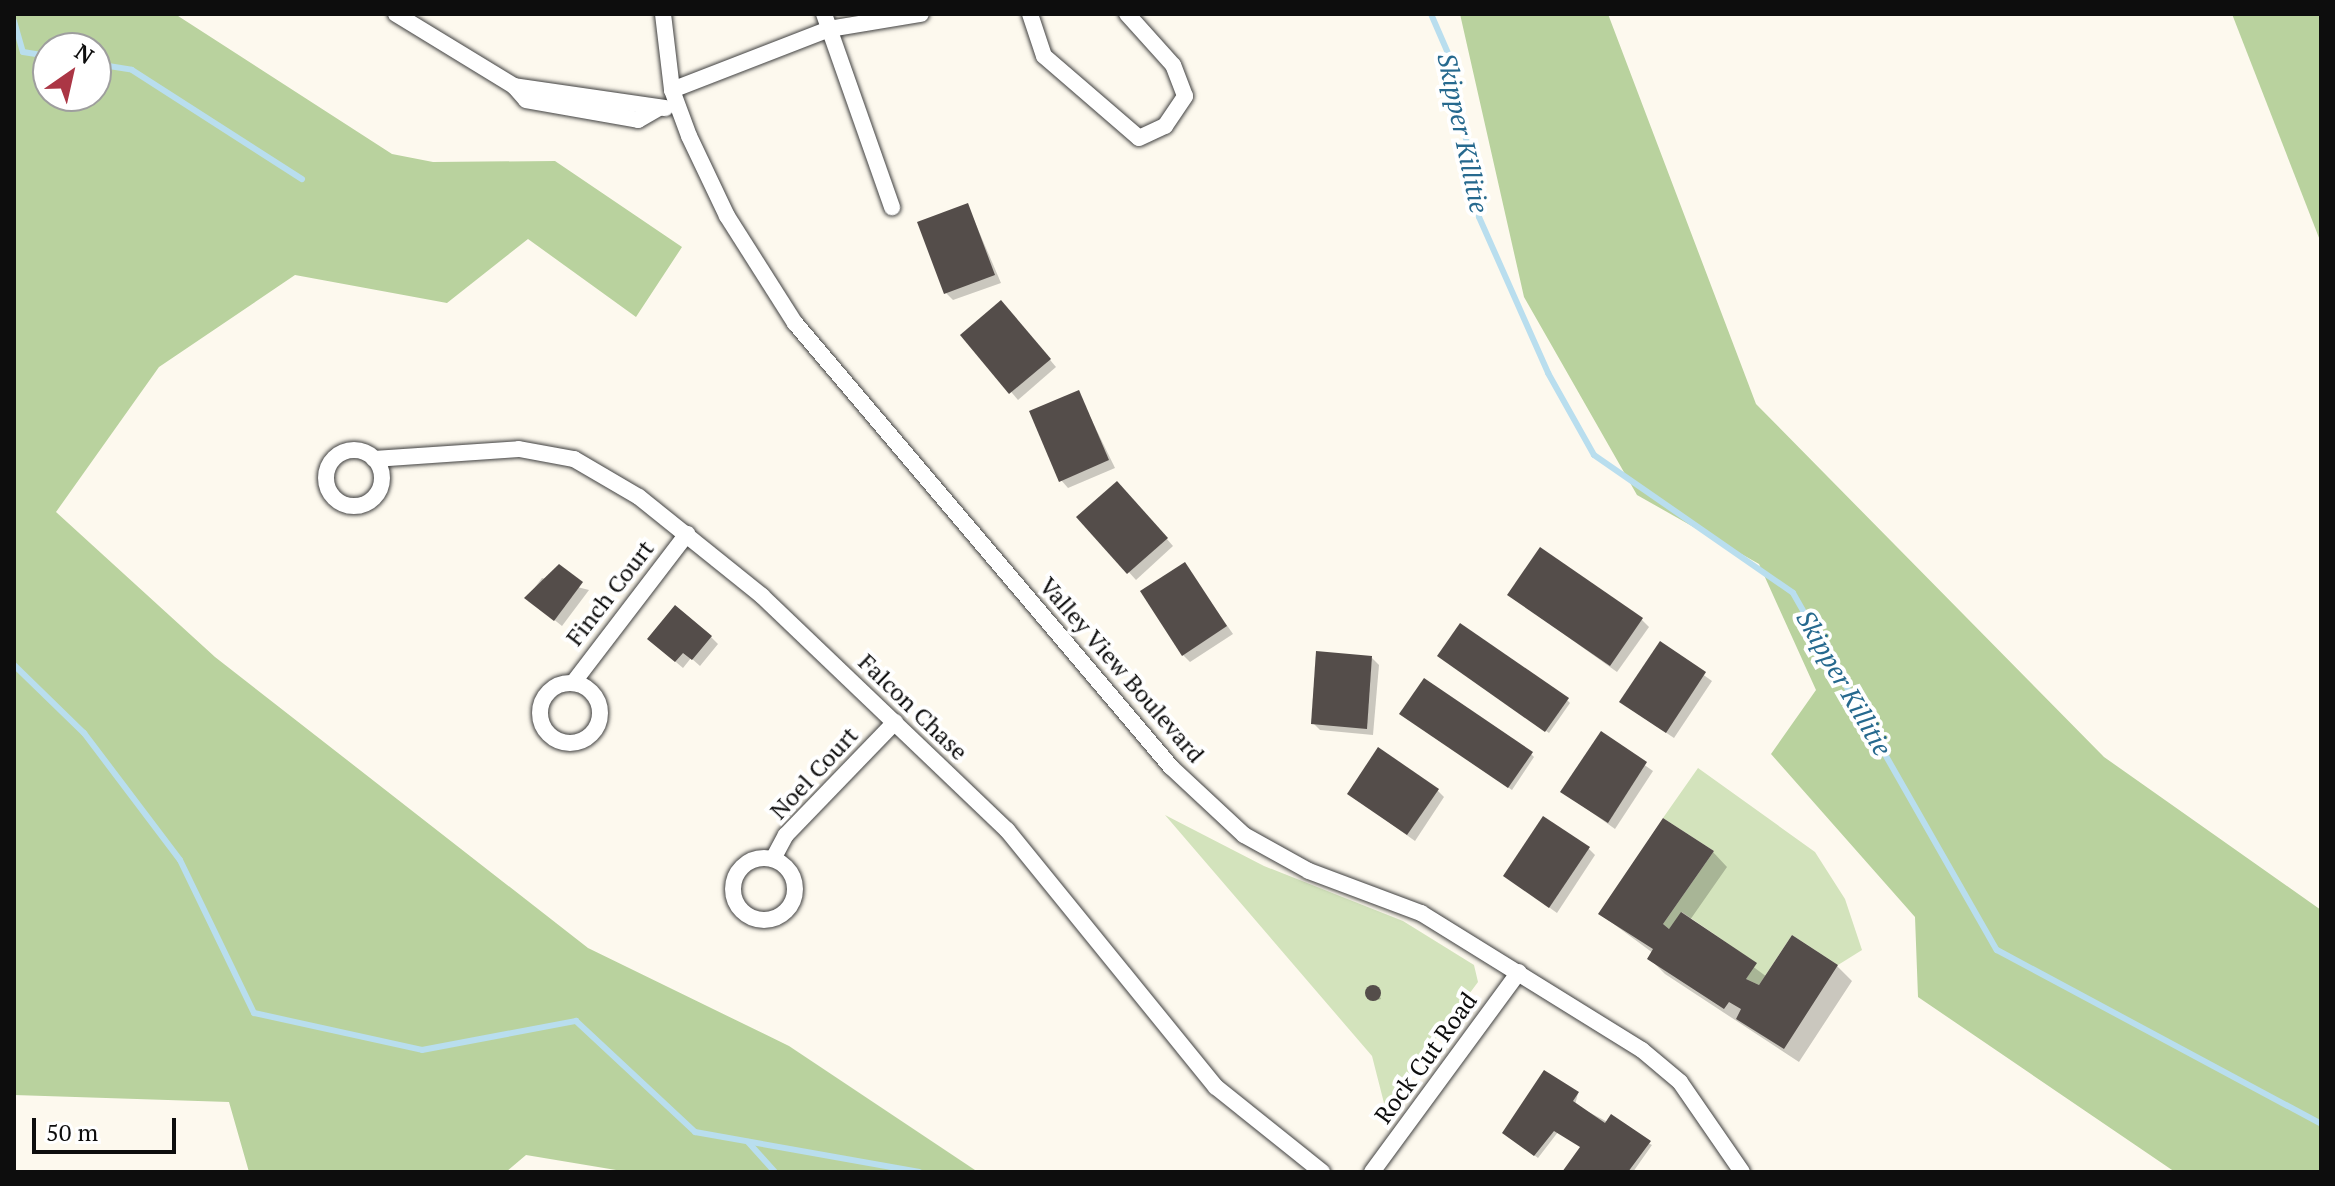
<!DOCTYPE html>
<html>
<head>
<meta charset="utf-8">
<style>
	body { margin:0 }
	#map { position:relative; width:2335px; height:1186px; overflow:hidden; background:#fdf9ee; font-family:"PT Serif",serif }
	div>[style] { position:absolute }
	.green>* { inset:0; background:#d3e3bc }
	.forest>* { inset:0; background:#b9d29e }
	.shadow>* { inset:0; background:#0003 }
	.stream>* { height:6px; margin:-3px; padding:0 3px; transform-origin:3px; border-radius:3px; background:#b9deee }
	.building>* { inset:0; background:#544d4a }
	.round { border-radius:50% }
	.roads { filter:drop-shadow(0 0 2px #404040) drop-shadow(0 0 2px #404040) }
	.street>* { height:16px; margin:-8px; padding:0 8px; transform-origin:8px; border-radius:8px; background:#fff }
	.street>.ring { margin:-8px; padding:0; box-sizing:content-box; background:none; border:16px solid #fff; border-radius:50% }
	span { translate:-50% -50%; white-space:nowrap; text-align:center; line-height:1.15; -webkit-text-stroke:8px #fff; paint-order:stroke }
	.street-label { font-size:24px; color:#0d0d0d }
	.water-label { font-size:26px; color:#26698e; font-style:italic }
	.frame { position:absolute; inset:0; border:16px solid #0d0d0d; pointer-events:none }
	.north { position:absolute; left:32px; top:32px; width:80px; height:80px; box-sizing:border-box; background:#fff; border:2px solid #9e9e9e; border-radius:50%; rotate:34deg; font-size:22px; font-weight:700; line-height:32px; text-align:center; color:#0d0d0d }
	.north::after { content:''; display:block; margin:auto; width:28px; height:36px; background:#ab3645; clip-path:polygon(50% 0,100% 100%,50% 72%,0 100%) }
	.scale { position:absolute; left:32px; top:1118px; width:144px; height:36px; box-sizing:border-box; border:4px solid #0d0d0d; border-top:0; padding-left:10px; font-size:24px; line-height:28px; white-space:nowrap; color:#0d0d0d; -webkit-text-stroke:6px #fff; paint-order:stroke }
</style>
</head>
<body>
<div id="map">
	<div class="green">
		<div style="clip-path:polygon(1698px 768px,1815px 852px,1845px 899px,1862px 950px,1838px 965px,1792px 935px,1759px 985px,1746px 979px,1756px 963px,1682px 912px,1669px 929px,1663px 924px,1714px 851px,1663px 818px)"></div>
		<div style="clip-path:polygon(1165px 815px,1264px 866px,1403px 921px,1474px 965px,1478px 982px,1385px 1107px,1372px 1056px)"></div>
	</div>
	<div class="forest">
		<div style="clip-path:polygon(evenodd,14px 14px,175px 14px,392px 154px,433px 162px,555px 161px,682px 247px,636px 317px,528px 239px,447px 303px,295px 275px,159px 367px,56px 512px,215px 657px,588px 948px,789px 1046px,978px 1172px,628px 1172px,526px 1155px,506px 1172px,249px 1172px,229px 1102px,14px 1095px,14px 14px,48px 48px,96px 48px,96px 96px,48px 96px,48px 48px)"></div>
		<div style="clip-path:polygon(1460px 14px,1608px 14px,1756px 404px,2104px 757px,2321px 910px,2321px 1172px,2175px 1172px,1918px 997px,1915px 917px,1771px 754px,1816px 690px,1759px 564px,1637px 495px,1524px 297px)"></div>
		<div style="clip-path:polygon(2232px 14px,2321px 14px,2321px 243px)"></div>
	</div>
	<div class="shadow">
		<div style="clip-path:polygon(968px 206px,1001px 283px,953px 300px,946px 293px)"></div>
		<div style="clip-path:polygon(1008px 310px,1056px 367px,1018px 400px,963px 335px)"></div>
		<div style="clip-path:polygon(1078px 392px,1115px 468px,1068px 488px,1061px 480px)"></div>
		<div style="clip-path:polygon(1124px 490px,1173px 546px,1136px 580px,1079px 517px)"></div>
		<div style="clip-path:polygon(1184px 564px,1233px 634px,1190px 662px,1183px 655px)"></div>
		<div style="clip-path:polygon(542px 578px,589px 590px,562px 626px,527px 598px)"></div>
		<div style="clip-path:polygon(1509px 595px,1642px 620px,1649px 627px,1617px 672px)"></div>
		<div style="clip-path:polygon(711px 637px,718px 644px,700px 666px,691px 658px,683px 668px,657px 646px)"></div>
		<div style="clip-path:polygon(1660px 644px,1712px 681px,1674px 738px,1629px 708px)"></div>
		<div style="clip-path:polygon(1372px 658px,1379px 665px,1373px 735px,1320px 730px,1313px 723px)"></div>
		<div style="clip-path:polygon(1443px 658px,1567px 700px,1570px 703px,1549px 733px)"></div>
		<div style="clip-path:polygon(1405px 717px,1531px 754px,1534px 757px,1512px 790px)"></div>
		<div style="clip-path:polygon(1601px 734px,1653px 771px,1615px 829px,1563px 792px)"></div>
		<div style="clip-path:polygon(1437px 790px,1444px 797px,1415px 841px,1349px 794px)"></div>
		<div style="clip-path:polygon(1588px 848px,1595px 855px,1557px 913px,1505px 876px)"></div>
		<div style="clip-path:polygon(1713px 852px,1727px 867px,1690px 920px,1767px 977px,1837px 966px,1852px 981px,1799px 1062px,1665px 974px,1650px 959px,1653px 953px,1600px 914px)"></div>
		<div style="clip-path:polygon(1376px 988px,1381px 999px,1373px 1001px,1368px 991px)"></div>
		<div style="clip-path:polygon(1578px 1093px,1575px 1105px,1652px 1145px,1633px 1172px,1565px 1172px,1582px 1147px,1558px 1132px,1538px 1158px,1507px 1136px)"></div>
	</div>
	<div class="stream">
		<div style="left:1431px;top:14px;width:58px;rotate:66.5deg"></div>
		<div style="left:1454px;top:67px;width:152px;rotate:80.5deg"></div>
		<div style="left:1479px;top:217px;width:171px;rotate:66.1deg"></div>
		<div style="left:1548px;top:373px;width:94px;rotate:60.7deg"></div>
		<div style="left:1594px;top:455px;width:242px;rotate:34.7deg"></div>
		<div style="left:1793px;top:593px;width:411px;rotate:60.3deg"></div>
		<div style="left:1997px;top:950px;width:368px;rotate:28.2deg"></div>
		<div style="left:14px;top:21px;width:32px;rotate:74deg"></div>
		<div style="left:23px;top:52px;width:25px;rotate:9deg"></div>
		<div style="left:96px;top:64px;width:36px;rotate:9deg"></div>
		<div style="left:132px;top:70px;width:202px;rotate:32.7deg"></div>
		<div style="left:14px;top:665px;width:98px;rotate:44.2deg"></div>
		<div style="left:84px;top:733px;width:159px;rotate:52.9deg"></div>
		<div style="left:180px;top:860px;width:170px;rotate:64.2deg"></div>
		<div style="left:254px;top:1013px;width:172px;rotate:12.4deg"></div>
		<div style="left:422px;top:1050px;width:157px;rotate:-10.7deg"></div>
		<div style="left:576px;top:1021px;width:163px;rotate:43deg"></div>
		<div style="left:695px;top:1132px;width:228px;rotate:10.1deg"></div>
		<div style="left:748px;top:1142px;width:40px;rotate:48deg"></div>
	</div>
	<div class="building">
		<div style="clip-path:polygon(968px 203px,995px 275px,944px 294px,917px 222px)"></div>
		<div style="clip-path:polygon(1001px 300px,1051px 359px,1009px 394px,960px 335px)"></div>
		<div style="clip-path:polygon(1079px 390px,1109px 460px,1059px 482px,1029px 411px)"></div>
		<div style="clip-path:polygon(1117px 481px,1168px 538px,1127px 574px,1076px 517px)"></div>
		<div style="clip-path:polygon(1540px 547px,1643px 618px,1610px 666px,1507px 595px)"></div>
		<div style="clip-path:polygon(1185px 562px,1227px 626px,1182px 656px,1140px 591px)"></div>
		<div style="clip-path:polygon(559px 564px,583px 582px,554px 621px,524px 598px)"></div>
		<div style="clip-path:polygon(675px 605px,712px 636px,692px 660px,683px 653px,675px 662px,647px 639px)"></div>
		<div style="clip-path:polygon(1460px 623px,1569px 698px,1545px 732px,1437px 656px)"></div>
		<div style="clip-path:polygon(1660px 641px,1706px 672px,1666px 733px,1619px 702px)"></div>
		<div style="clip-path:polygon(1316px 651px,1372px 656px,1367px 729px,1311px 724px)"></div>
		<div style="clip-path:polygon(1424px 678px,1533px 752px,1508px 788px,1399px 714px)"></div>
		<div style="clip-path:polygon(1601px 731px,1647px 762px,1608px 823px,1560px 792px)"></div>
		<div style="clip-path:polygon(1378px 747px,1439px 789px,1407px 835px,1347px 794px)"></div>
		<div style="clip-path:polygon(1543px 816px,1590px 847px,1549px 908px,1503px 876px)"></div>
		<div style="clip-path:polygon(1663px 818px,1714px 851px,1663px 924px,1669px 929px,1681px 912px,1757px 963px,1746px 979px,1759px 985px,1792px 935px,1838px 965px,1784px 1049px,1736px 1019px,1741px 1009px,1729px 1002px,1724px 1009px,1647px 959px,1653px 949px,1598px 914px)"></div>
		<div class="round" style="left:1365px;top:985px;width:16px;height:16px"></div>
		<div style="clip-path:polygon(1544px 1070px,1579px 1092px,1573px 1101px,1605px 1123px,1611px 1114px,1651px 1141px,1628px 1172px,1562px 1172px,1580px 1147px,1554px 1131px,1534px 1156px,1502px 1133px)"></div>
	</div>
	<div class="roads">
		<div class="street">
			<div style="left:396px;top:14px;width:138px;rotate:31.4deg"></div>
			<div style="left:514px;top:86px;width:18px;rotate:49deg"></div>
			<div style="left:526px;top:100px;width:114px;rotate:10.1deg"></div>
			<div style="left:638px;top:120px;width:24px;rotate:-30deg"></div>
			<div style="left:663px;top:14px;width:77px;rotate:83.2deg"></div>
			<div style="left:672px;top:90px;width:49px;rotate:69.7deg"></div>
			<div style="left:689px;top:136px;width:89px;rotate:64.6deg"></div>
			<div style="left:727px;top:216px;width:127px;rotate:57.6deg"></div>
			<div style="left:795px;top:323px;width:582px;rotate:49.74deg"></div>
			<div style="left:1171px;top:767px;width:100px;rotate:43deg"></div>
			<div style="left:1244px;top:835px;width:74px;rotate:29deg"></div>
			<div style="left:1309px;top:871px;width:120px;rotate:20.6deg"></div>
			<div style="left:1421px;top:913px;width:260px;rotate:31.8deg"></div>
			<div style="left:1642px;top:1050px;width:50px;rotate:40.1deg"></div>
			<div style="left:1680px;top:1082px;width:109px;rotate:55.4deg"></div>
			<div style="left:824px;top:14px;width:205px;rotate:70.6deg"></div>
			<div style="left:1030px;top:14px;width:44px;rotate:71.6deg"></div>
			<div style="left:1044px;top:56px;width:125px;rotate:40.8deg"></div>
			<div style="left:1139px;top:138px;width:29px;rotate:-25deg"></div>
			<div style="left:1165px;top:126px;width:36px;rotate:-56deg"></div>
			<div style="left:1185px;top:96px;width:33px;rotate:-111deg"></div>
			<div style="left:1173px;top:65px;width:69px;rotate:-132deg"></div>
			<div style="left:514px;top:86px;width:153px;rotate:8.3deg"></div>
			<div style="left:672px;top:90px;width:168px;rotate:-21.2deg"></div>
			<div style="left:829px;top:29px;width:93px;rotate:-9.3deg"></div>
			<div class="ring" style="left:326px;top:450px;width:40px;height:40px"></div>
			<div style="left:374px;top:459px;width:145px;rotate:-3.9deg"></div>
			<div style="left:519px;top:449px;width:56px;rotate:10.3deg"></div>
			<div style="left:574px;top:459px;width:75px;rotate:30.3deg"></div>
			<div style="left:639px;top:497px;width:158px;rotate:38.8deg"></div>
			<div style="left:762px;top:596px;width:339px;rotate:43.7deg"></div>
			<div style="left:1007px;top:830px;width:331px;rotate:50.9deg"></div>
			<div style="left:1216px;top:1087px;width:136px;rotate:38.7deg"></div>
			<div class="ring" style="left:540px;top:683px;width:44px;height:44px"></div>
			<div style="left:573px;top:683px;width:188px;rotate:-52.6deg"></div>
			<div class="ring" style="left:733px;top:858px;width:46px;height:46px"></div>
			<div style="left:773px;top:859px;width:27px;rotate:-62deg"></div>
			<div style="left:786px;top:835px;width:157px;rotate:-46deg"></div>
			<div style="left:1372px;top:1172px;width:248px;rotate:-53.7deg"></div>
		</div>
	</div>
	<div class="street-label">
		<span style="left:610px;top:593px;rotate:-52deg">Finch Court</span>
		<span style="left:1122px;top:670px;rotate:49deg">Valley View Boulevard</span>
		<span style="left:913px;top:707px;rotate:44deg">Falcon Chase</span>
		<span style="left:814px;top:773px;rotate:-47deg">Noel Court</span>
		<span style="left:1426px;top:1058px;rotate:-54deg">Rock Cut Road</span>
	</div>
	<div class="water-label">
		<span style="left:1463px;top:133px;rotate:78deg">Skipper Killitie</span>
		<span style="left:1844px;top:683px;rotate:60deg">Skipper Killitie</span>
	</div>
	<div class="frame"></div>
	<div class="north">N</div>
	<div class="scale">50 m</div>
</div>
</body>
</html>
